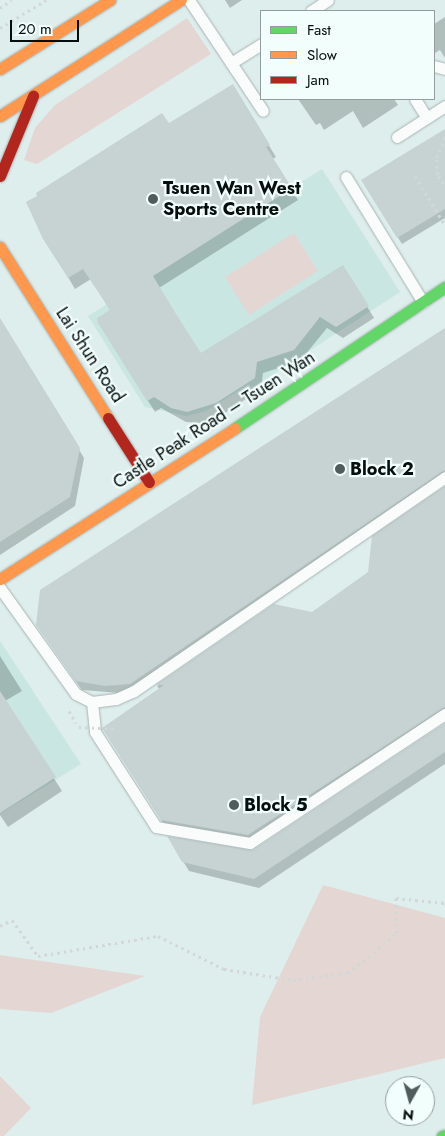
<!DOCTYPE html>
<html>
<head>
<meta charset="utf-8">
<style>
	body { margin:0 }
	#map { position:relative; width:445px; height:1136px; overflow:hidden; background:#ddeeec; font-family:Jost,sans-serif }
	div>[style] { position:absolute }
	.built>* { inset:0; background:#c9e6e2 }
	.green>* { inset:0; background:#e4d6d3 }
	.shadow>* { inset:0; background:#0003 }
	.building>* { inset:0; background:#c6d3d2 }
	.path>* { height:3px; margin-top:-1.5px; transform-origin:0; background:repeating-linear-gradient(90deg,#d2d7d7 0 2.5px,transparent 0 6.5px) }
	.roads { filter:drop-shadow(0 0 1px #a7b4b2) drop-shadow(0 0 1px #a7b4b2) }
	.lane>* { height:11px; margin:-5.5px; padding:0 5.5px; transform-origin:5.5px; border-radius:5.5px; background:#fafcfc }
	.fast>* { height:11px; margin:-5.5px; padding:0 5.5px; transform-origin:5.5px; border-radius:5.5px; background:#63d668 }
	.slow>* { height:11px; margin:-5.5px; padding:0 5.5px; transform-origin:5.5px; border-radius:5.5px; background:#ff974d }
	.jam>* { height:11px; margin:-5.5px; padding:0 5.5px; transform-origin:5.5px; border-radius:5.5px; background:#b3261e }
	.path-bridge>* { height:3px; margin-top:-1.5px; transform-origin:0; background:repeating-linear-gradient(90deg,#d2d7d7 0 2.5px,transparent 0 6.5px) }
	.dots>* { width:14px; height:14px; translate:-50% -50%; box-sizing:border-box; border:2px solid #f2fefc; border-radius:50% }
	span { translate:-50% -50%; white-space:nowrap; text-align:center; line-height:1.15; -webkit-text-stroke:4.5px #f2fefc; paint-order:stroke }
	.poi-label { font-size:18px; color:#040e0d; font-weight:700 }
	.left { translate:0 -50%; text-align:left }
	.street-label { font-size:18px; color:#040e0d }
	.legend { position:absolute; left:260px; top:10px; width:175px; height:90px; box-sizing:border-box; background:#f2fefc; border:1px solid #939e9c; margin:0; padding:6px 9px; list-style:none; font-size:15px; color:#040e0d }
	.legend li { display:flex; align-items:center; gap:10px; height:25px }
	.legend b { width:25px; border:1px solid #939e9c }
	.north { position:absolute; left:385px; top:1076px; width:50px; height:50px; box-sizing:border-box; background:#f2fefc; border:1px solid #939e9c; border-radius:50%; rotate:187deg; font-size:14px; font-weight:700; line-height:20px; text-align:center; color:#040e0d }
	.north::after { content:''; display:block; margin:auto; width:18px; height:22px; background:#505c5b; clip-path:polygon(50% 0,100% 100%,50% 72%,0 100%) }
	.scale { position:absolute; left:10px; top:20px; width:69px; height:22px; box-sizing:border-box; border:2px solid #040e0d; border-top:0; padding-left:6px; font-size:15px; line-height:18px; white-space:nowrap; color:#040e0d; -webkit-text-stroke:4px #f2fefc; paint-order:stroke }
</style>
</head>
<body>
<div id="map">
	<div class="built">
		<div style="clip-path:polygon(322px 169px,400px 292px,252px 388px,249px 384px,206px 411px,186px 416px,145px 407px,88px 316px)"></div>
		<div style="clip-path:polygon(0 641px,81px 764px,0 814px)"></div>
	</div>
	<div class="green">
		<div style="clip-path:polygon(187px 18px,211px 54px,37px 164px,24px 160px,35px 128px,55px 105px)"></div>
		<div style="clip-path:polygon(294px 233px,318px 271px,249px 315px,225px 277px)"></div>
		<div style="clip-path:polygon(323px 885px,445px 918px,445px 1058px,252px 1105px,260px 1017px)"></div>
		<div style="clip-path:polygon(0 955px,145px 976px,51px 1013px,0 1009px)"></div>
		<div style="clip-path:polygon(0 1076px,31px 1108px,4px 1136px,0 1136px)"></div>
	</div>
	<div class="shadow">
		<div style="clip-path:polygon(225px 0,242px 0,230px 8px)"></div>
		<div style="clip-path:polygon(445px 17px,445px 58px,440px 50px,435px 53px,434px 51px,434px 24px)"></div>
		<div style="clip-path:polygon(232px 86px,276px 157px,272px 159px,298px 200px,159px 288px,200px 354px,343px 267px,374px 318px,343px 338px,327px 328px,300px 361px,263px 373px,261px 389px,222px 415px,202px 423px,186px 422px,161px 408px,155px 412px,107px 335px,111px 311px,91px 279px,75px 289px,37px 225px,168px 125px)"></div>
		<div style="clip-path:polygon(298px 99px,394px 99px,398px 105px,363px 128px,353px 111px,324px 130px,320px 123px,316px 125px)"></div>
		<div style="clip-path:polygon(445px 130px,445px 218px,402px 244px,363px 181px)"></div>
		<div style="clip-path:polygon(0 320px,84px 458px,75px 506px,0 555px)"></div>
		<div style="clip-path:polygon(445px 329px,445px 480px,133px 694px,82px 690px,43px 634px)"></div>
		<div style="clip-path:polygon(445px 488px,445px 717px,254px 844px,167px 829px,109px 738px,160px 690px,157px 686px,274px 605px,313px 614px,370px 573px)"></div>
		<div style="clip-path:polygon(0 656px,22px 691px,5px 701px,62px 791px,8px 827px,0 815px)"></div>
		<div style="clip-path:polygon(445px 724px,445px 764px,259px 888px,189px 871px,169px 838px,254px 851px)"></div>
	</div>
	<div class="building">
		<div style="clip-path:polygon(233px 84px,270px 145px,266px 147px,292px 188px,153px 276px,176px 314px,201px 353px,343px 265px,369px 306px,336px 327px,320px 317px,294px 350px,257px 362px,255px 378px,216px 403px,187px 412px,171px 408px,154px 397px,147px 401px,98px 323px,97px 318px,110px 310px,83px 269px,68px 278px,43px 239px,26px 202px,37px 196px,36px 193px,162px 113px,169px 123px)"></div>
		<div style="clip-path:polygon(445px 129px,445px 209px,397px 238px,361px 180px)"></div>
		<div style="clip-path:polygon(0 318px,80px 448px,70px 497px,0 542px)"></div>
		<div style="clip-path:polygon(445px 328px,445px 470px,130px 684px,105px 686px,76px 681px,36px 625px,40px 590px)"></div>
		<div style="clip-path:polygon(445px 486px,445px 707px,248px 835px,161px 820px,102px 728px,164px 685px,156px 685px,274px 604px,312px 612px,368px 572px,372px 536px)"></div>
		<div style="clip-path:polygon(0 691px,56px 777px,0 813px)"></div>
		<div style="clip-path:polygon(445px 723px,445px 752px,254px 879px,182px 862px,167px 836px,253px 850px)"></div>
	</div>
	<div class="path">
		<div style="left:0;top:8px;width:14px;rotate:-34deg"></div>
		<div style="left:0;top:28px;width:54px;rotate:-31.3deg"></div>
		<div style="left:445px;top:137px;width:24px;rotate:112deg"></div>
		<div style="left:436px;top:159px;width:17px;rotate:83deg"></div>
		<div style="left:438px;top:176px;width:13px;rotate:58deg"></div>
		<div style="left:415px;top:176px;width:57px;rotate:58.5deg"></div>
		<div style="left:69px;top:711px;width:14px;rotate:60deg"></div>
		<div style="left:0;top:926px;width:13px;rotate:-27deg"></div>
		<div style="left:12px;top:920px;width:44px;rotate:54.2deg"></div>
		<div style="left:38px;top:956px;width:122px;rotate:-9.5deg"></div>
		<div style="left:158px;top:936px;width:74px;rotate:26.6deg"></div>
		<div style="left:224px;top:969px;width:70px;rotate:9.1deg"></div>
		<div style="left:293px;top:980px;width:55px;rotate:-7.3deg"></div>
		<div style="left:348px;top:973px;width:63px;rotate:-39.2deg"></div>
		<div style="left:397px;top:933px;width:35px;rotate:-92deg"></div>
		<div style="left:396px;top:898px;width:49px;rotate:5.8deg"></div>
	</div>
	<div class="roads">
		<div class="lane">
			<div style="left:189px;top:0;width:133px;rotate:56.3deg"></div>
			<div style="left:311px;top:11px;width:20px;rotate:-33deg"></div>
			<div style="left:231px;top:63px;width:36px;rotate:-32deg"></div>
			<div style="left:434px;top:66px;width:11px;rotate:15deg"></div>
			<div style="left:415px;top:99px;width:22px;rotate:58deg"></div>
			<div style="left:397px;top:137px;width:57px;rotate:-32.9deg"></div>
			<div style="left:346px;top:177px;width:147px;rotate:58.4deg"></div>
			<div style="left:0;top:588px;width:130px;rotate:54.4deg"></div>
			<div style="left:76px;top:694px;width:18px;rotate:27deg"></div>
			<div style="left:92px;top:702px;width:24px;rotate:-7deg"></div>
			<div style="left:116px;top:699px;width:20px;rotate:-24deg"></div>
			<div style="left:134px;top:691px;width:378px;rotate:-34.5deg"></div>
			<div style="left:92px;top:702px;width:30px;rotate:84deg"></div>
			<div style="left:95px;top:732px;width:113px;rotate:57.3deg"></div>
			<div style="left:156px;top:827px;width:95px;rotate:9.7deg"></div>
			<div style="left:250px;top:843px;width:234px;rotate:-33.5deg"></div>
		</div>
		<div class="fast">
			<div style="left:235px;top:428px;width:253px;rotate:-33.9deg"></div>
			<div style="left:442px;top:1136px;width:3px;rotate:-18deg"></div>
		</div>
		<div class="slow">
			<div style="left:0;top:69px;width:130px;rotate:-32.1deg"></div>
			<div style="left:0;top:116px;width:215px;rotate:-32.7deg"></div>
			<div style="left:0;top:247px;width:202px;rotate:57.7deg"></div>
			<div style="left:0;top:579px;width:279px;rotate:-32.7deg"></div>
		</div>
		<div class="jam">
			<div style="left:0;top:176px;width:87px;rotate:-67.6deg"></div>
			<div style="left:108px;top:418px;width:76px;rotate:57.4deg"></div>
		</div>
	</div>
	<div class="path-bridge">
		<div style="left:79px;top:727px;width:35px;rotate:3deg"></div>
	</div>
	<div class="dots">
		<div style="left:153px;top:199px;background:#505c5b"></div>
		<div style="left:340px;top:469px;background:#505c5b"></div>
		<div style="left:234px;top:805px;background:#505c5b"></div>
	</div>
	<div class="poi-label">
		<span class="left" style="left:163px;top:199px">Tsuen Wan West<br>Sports Centre</span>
		<span class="left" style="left:350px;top:469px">Block 2</span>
		<span class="left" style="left:244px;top:805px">Block 5</span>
	</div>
	<div class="street-label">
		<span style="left:90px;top:355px;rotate:57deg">Lai Shun Road</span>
		<span style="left:214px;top:420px;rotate:-33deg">Castle Peak Road – Tsuen Wan</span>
	</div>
	<ul class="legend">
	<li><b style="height:6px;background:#63d668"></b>Fast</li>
	<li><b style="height:6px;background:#ff974d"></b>Slow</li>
	<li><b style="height:6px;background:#b3261e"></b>Jam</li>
	</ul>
	<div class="north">N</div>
	<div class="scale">20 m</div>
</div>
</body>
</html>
